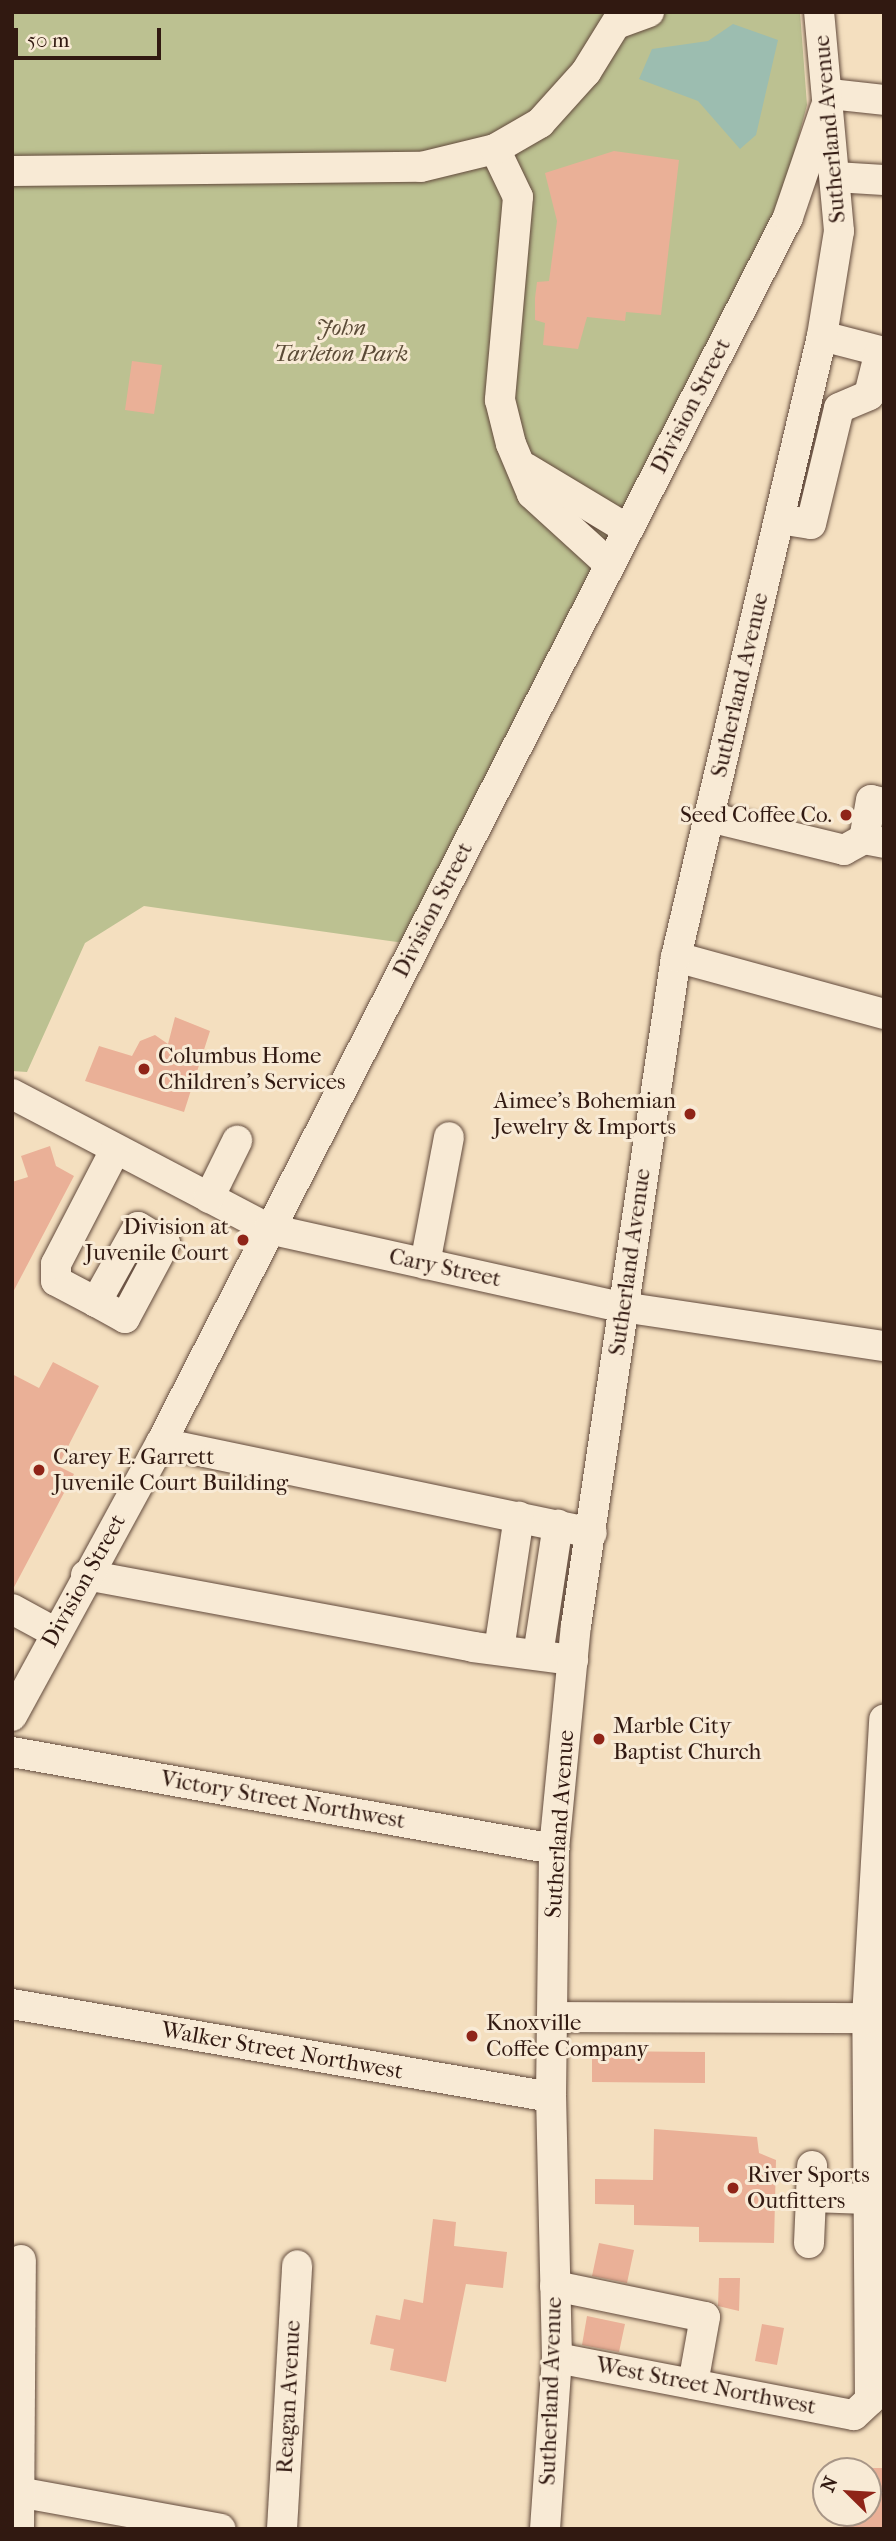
<!DOCTYPE html>
<html>
<head>
<meta charset="utf-8">
<style>
	body { margin:0 }
	#map { position:relative; width:896px; height:2541px; overflow:hidden; background:#f4dfbf; font-family:"IM FELL French Canon",serif }
	div>[style] { position:absolute }
	.green>* { inset:0; background:#bcc191 }
	.water>* { inset:0; background:#9cbdb0 }
	.building>* { inset:0; background:#eab097 }
	.roads { filter:drop-shadow(0 0 2px #624a3c) drop-shadow(0 0 2px #624a3c) }
	.minor>* { height:30px; margin:-15px; padding:0 15px; transform-origin:15px; border-radius:15px; background:#f8ead5 }
	.dots>* { width:19px; height:19px; translate:-50% -50%; box-sizing:border-box; border:4px solid #f8ead5; border-radius:50% }
	span { translate:-50% -50%; white-space:nowrap; text-align:center; line-height:1.15; -webkit-text-stroke:6px #f8ead5; paint-order:stroke }
	.street-label { font-size:23px; color:#311911 }
	.park-label { font-size:23px; color:#5b4b37; font-style:italic }
	.poi-label { font-size:23px; color:#311911 }
	.right { translate:-100% -50%; text-align:right }
	.left { translate:0 -50%; text-align:left }
	.frame { position:absolute; inset:0; border:14px solid #311911; pointer-events:none }
	.north { position:absolute; left:812px; top:2457px; width:70px; height:70px; box-sizing:border-box; background:#f8ead5; border:2px solid #a89687; border-radius:50%; rotate:294deg; font-size:19px; font-weight:700; line-height:28px; text-align:center; color:#311911 }
	.north::after { content:''; display:block; margin:auto; width:24px; height:32px; background:#8f2418; clip-path:polygon(50% 0,100% 100%,50% 72%,0 100%) }
	.scale { position:absolute; left:14px; top:28px; width:147px; height:32px; box-sizing:border-box; border:4px solid #311911; border-top:0; padding-left:9px; font-size:21px; line-height:24px; white-space:nowrap; color:#311911; -webkit-text-stroke:5px #f8ead5; paint-order:stroke }
</style>
</head>
<body>
<div id="map">
	<div class="green">
		<div style="clip-path:polygon(12px 12px,800px 12px,807px 105px,777px 217px,404px 943px,144px 906px,85px 943px,27px 1072px,12px 1071px)"></div>
	</div>
	<div class="water">
		<div style="clip-path:polygon(733px 24px,778px 40px,756px 135px,740px 149px,698px 101px,639px 79px,652px 49px,708px 41px)"></div>
	</div>
	<div class="building">
		<div style="clip-path:polygon(614px 151px,679px 160px,661px 315px,626px 312px,625px 321px,587px 317px,578px 349px,543px 345px,545px 323px,535px 320px,535px 298px,537px 282px,549px 281px,557px 221px,545px 173px)"></div>
		<div style="clip-path:polygon(132px 361px,162px 365px,154px 414px,125px 410px)"></div>
		<div style="clip-path:polygon(175px 1017px,210px 1031px,184px 1112px,85px 1081px,99px 1046px,132px 1056px,140px 1041px,155px 1035px,168px 1044px)"></div>
		<div style="clip-path:polygon(50px 1146px,56px 1166px,74px 1176px,12px 1294px,12px 1182px,28px 1177px,21px 1156px)"></div>
		<div style="clip-path:polygon(53px 1362px,99px 1386px,58px 1466px,74px 1474px,12px 1591px,12px 1374px,39px 1388px)"></div>
		<div style="clip-path:polygon(592px 2051px,705px 2052px,705px 2083px,592px 2082px)"></div>
		<div style="clip-path:polygon(654px 2129px,757px 2137px,759px 2153px,776px 2160px,774px 2243px,699px 2242px,699px 2227px,634px 2225px,634px 2205px,595px 2204px,595px 2179px,653px 2180px)"></div>
		<div style="clip-path:polygon(433px 2219px,456px 2222px,454px 2246px,507px 2252px,503px 2288px,466px 2284px,446px 2382px,390px 2370px,394px 2349px,370px 2344px,376px 2315px,400px 2320px,404px 2299px,423px 2303px)"></div>
		<div style="clip-path:polygon(599px 2243px,634px 2250px,627px 2283px,592px 2276px)"></div>
		<div style="clip-path:polygon(719px 2278px,740px 2278px,739px 2311px,718px 2306px)"></div>
		<div style="clip-path:polygon(587px 2316px,625px 2324px,619px 2352px,582px 2345px)"></div>
		<div style="clip-path:polygon(762px 2324px,784px 2328px,777px 2365px,755px 2361px)"></div>
		<div style="clip-path:polygon(868px 2468px,884px 2468px,884px 2529px,843px 2529px,844px 2513px,868px 2513px)"></div>
	</div>
	<div class="roads">
		<div class="minor">
			<div style="left:619px;top:23px;width:32px;rotate:-20deg"></div>
			<div style="left:830px;top:94px;width:54px;rotate:6.3deg"></div>
			<div style="left:495px;top:149px;width:53px;rotate:64.4deg"></div>
			<div style="left:518px;top:197px;width:204px;rotate:95.1deg"></div>
			<div style="left:500px;top:400px;width:45px;rotate:76deg"></div>
			<div style="left:511px;top:444px;width:54px;rotate:67.2deg"></div>
			<div style="left:532px;top:494px;width:105px;rotate:42.3deg"></div>
			<div style="left:12px;top:171px;width:409px;rotate:-0.6deg"></div>
			<div style="left:421px;top:167px;width:76px;rotate:-13.7deg"></div>
			<div style="left:495px;top:149px;width:52px;rotate:-30deg"></div>
			<div style="left:540px;top:123px;width:69px;rotate:-48deg"></div>
			<div style="left:586px;top:72px;width:70px;rotate:-58.3deg"></div>
			<div style="left:835px;top:177px;width:49px;rotate:3.5deg"></div>
			<div style="left:822px;top:336px;width:64px;rotate:14.5deg"></div>
			<div style="left:526px;top:468px;width:118px;rotate:31.1deg"></div>
			<div style="left:779px;top:519px;width:32px;rotate:9deg"></div>
			<div style="left:811px;top:524px;width:119px;rotate:-76.4deg"></div>
			<div style="left:839px;top:408px;width:33px;rotate:-23deg"></div>
			<div style="left:869px;top:395px;width:45px;rotate:-76deg"></div>
			<div style="left:884px;top:803px;width:13px;rotate:-167deg"></div>
			<div style="left:871px;top:800px;width:40px;rotate:100deg"></div>
			<div style="left:864px;top:839px;width:20px;rotate:11deg"></div>
			<div style="left:709px;top:817px;width:139px;rotate:13.7deg"></div>
			<div style="left:844px;top:850px;width:23px;rotate:-29deg"></div>
			<div style="left:676px;top:957px;width:216px;rotate:15.3deg"></div>
			<div style="left:12px;top:1094px;width:290px;rotate:27.7deg"></div>
			<div style="left:269px;top:1229px;width:362px;rotate:12.5deg"></div>
			<div style="left:622px;top:1307px;width:265px;rotate:8.5deg"></div>
			<div style="left:209px;top:1198px;width:64px;rotate:-63.8deg"></div>
			<div style="left:425px;top:1264px;width:129px;rotate:-79.3deg"></div>
			<div style="left:96px;top:1302px;width:33px;rotate:29deg"></div>
			<div style="left:125px;top:1318px;width:85px;rotate:-61.9deg"></div>
			<div style="left:165px;top:1243px;width:31px;rotate:-149deg"></div>
			<div style="left:138px;top:1227px;width:86px;rotate:119.2deg"></div>
			<div style="left:96px;top:1302px;width:45px;rotate:-152.3deg"></div>
			<div style="left:56px;top:1281px;width:17px;rotate:-90deg"></div>
			<div style="left:56px;top:1264px;width:128px;rotate:-62.6deg"></div>
			<div style="left:161px;top:1443px;width:440px;rotate:11.8deg"></div>
			<div style="left:86px;top:1575px;width:394px;rotate:10.5deg"></div>
			<div style="left:473px;top:1647px;width:101px;rotate:7.4deg"></div>
			<div style="left:12px;top:1609px;width:50px;rotate:28.6deg"></div>
			<div style="left:499px;top:1650px;width:135px;rotate:-81.5deg"></div>
			<div style="left:538px;top:1655px;width:132px;rotate:-81.3deg"></div>
			<div style="left:12px;top:1716px;width:311px;rotate:-61.4deg"></div>
			<div style="left:161px;top:1443px;width:1377px;rotate:-62.91deg"></div>
			<div style="left:788px;top:217px;width:114px;rotate:-71.1deg"></div>
			<div style="left:12px;top:1752px;width:551px;rotate:10.15deg"></div>
			<div style="left:12px;top:2004px;width:547px;rotate:9.79deg"></div>
			<div style="left:553px;top:2017px;width:331px;rotate:0.2deg"></div>
			<div style="left:811px;top:2197px;width:31px;rotate:-88deg"></div>
			<div style="left:809px;top:2243px;width:46px;rotate:-87.5deg"></div>
			<div style="left:811px;top:2197px;width:57px;rotate:2deg"></div>
			<div style="left:555px;top:2286px;width:153px;rotate:11.7deg"></div>
			<div style="left:705px;top:2317px;width:68px;rotate:100.2deg"></div>
			<div style="left:557px;top:2358px;width:302px;rotate:10.9deg"></div>
			<div style="left:854px;top:2415px;width:22px;rotate:-43deg"></div>
			<div style="left:870px;top:2400px;width:382px;rotate:-90.4deg"></div>
			<div style="left:867px;top:2018px;width:299px;rotate:-86.7deg"></div>
			<div style="left:12px;top:2491px;width:212px;rotate:10.3deg"></div>
			<div style="left:19px;top:2529px;width:269px;rotate:-89.6deg"></div>
			<div style="left:282px;top:2529px;width:264px;rotate:-86.7deg"></div>
			<div style="left:545px;top:2529px;width:171px;rotate:-86deg"></div>
			<div style="left:557px;top:2358px;width:261px;rotate:-91.3deg"></div>
			<div style="left:551px;top:2097px;width:248px;rotate:-89.3deg"></div>
			<div style="left:554px;top:1849px;width:224px;rotate:-84.4deg"></div>
			<div style="left:576px;top:1626px;width:676px;rotate:-81.5deg"></div>
			<div style="left:676px;top:957px;width:638px;rotate:-76.77deg"></div>
			<div style="left:822px;top:336px;width:106px;rotate:-80.8deg"></div>
			<div style="left:839px;top:231px;width:220px;rotate:-95.2deg"></div>
		</div>
	</div>
	<div class="dots">
		<div style="left:846px;top:815px;background:#8f2418"></div>
		<div style="left:144px;top:1069px;background:#8f2418"></div>
		<div style="left:690px;top:1114px;background:#8f2418"></div>
		<div style="left:243px;top:1240px;background:#8f2418"></div>
		<div style="left:39px;top:1470px;background:#8f2418"></div>
		<div style="left:599px;top:1739px;background:#8f2418"></div>
		<div style="left:472px;top:2036px;background:#8f2418"></div>
		<div style="left:733px;top:2188px;background:#8f2418"></div>
	</div>
	<div class="street-label">
		<span style="left:830px;top:129px;rotate:-95deg">Sutherland Avenue</span>
		<span style="left:691px;top:406px;rotate:-63deg">Division Street</span>
		<span style="left:740px;top:685px;rotate:-77deg">Sutherland Avenue</span>
		<span style="left:433px;top:910px;rotate:-63deg">Division Street</span>
		<span style="left:630px;top:1262px;rotate:-82deg">Sutherland Avenue</span>
		<span style="left:445px;top:1268px;rotate:12deg">Cary Street</span>
		<span style="left:84px;top:1581px;rotate:-61deg">Division Street</span>
		<span style="left:283px;top:1800px;rotate:10deg">Victory Street Northwest</span>
		<span style="left:560px;top:1824px;rotate:-86deg">Sutherland Avenue</span>
		<span style="left:282px;top:2051px;rotate:10deg">Walker Street Northwest</span>
		<span style="left:706px;top:2386px;rotate:11deg">West Street Northwest</span>
		<span style="left:551px;top:2391px;rotate:-88deg">Sutherland Avenue</span>
		<span style="left:289px;top:2397px;rotate:-87deg">Reagan Avenue</span>
	</div>
	<div class="park-label">
		<span style="left:341px;top:341px">John<br>Tarleton Park</span>
	</div>
	<div class="poi-label">
		<span class="right" style="left:832px;top:815px">Seed Coffee Co.</span>
		<span class="left" style="left:158px;top:1069px">Columbus Home<br>Children's Services</span>
		<span class="right" style="left:676px;top:1114px">Aimee’s Bohemian<br>Jewelry &amp; Imports</span>
		<span class="right" style="left:229px;top:1240px">Division at<br>Juvenile Court</span>
		<span class="left" style="left:53px;top:1470px">Carey E. Garrett<br>Juvenile Court Building</span>
		<span class="left" style="left:613px;top:1739px">Marble City<br>Baptist Church</span>
		<span class="left" style="left:486px;top:2036px">Knoxville<br>Coffee Company</span>
		<span class="left" style="left:747px;top:2188px">River Sports<br>Outfitters</span>
	</div>
	<div class="frame"></div>
	<div class="north">N</div>
	<div class="scale">50 m</div>
</div>
</body>
</html>
